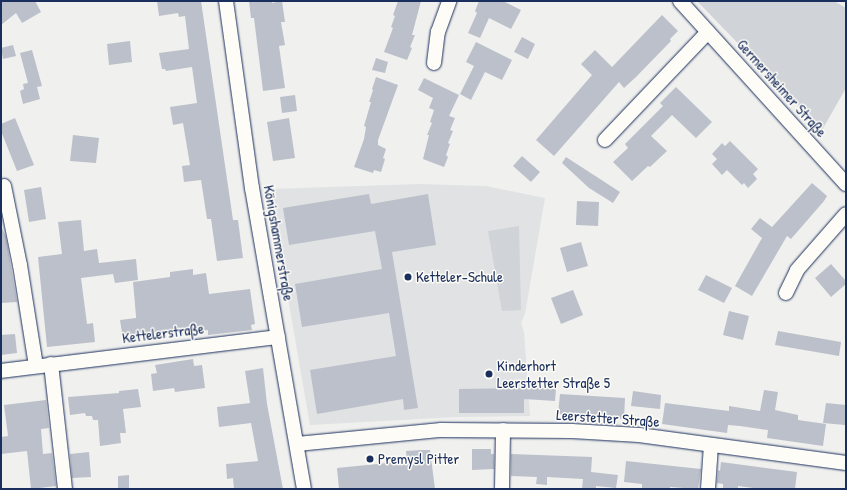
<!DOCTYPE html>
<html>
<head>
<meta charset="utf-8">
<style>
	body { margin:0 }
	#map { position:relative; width:847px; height:490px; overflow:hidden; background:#f0f0ee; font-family:"Patrick Hand",sans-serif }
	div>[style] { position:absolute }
	.built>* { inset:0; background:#e0e2e3 }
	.green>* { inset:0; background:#d0d3d8 }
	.building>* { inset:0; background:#bbc0ca }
	.roads { filter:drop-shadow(0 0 1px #1b2f5e) drop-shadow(0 0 1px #1b2f5e) }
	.minor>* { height:14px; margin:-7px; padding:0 7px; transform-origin:7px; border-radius:7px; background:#fdfcf7 }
	.dots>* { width:11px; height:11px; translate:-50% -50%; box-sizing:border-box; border:2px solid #fdfcf7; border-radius:50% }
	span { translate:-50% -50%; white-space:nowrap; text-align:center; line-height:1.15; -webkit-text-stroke:3px #fdfcf7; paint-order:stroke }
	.street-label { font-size:15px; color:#1b2f5e }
	.poi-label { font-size:15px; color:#1b2f5e }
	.left { translate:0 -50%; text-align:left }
	.frame { position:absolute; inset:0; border:2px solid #1b2f5e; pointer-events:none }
</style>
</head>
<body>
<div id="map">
	<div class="built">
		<div style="clip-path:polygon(420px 184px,486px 186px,545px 198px,525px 314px,521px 323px,524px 332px,530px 416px,456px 417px,310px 425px,269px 189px)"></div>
	</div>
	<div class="green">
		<div style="clip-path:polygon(697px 1px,834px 1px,846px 8px,846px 88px,822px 130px)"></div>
		<div style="clip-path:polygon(519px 226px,521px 310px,502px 311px,488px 231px)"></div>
	</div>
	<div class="building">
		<div style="clip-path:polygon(1px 1px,35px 1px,41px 12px,22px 23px,16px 13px,1px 25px)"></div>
		<div style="clip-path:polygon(157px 1px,201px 1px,233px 220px,238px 220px,243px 258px,217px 261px,211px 219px,207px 219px,201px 180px,184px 182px,182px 166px,190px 165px,183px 123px,173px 125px,170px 107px,197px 103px,192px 67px,166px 71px,165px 69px,162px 69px,159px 53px,189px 49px,185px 16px,179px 17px,178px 13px,159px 16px)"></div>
		<div style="clip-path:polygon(249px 1px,272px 1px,272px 3px,282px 1px,285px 22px,281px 22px,285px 45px,279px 46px,285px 88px,263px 91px,254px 18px,251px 18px)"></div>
		<div style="clip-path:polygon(398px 1px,421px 1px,412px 35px,415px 35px,410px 47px,412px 48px,407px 60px,384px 52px,393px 28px,391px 27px,395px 16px,393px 15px)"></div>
		<div style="clip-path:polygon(479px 1px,503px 1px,521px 10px,511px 29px,489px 18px,480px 38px,468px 33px,477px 13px,475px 11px)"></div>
		<div style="clip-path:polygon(662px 15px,678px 31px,670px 39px,671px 41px,636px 77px,624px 88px,619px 82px,554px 156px,536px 140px,592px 75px,581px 64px,595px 50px,612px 67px)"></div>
		<div style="clip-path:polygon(522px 37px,535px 44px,528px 59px,514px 52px)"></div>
		<div style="clip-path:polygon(130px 41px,132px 62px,109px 65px,107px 44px)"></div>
		<div style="clip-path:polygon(476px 42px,512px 60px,502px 80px,485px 72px,471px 100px,460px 94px,474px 66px,466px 62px)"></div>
		<div style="clip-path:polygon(13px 45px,16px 56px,3px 59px,1px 48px)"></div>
		<div style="clip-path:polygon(32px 50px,42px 86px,37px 87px,40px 99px,23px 104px,20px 91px,24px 89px,23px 84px,28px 83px,20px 53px)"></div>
		<div style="clip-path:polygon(376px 58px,388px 62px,385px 73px,372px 70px)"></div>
		<div style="clip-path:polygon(376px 77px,398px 85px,378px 140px,378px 145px,386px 149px,383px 158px,385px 159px,381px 172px,374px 170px,373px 173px,354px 167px,364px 139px,366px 127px,364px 126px,371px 102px,369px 102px,373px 90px,372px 89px)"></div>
		<div style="clip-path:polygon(424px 78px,459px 95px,449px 116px,455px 118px,450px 130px,453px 131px,448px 143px,450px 144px,446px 155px,448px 157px,444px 167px,423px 159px,429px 135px,427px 135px,432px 123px,430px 122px,434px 110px,429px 108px,433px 98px,418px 90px)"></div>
		<div style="clip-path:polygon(676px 87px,712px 122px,696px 138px,672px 115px,651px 136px,667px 151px,650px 167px,648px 166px,632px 181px,613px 162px,628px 148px,625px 144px,663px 106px,660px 103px)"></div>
		<div style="clip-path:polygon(295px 95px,297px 111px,282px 113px,280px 97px)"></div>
		<div style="clip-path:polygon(15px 118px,34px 165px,17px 171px,1px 131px,1px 124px)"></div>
		<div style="clip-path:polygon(289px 118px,295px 158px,273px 161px,267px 122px)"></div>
		<div style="clip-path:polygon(73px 135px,99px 138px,96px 163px,70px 161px)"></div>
		<div style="clip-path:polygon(730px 141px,758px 169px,753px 174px,757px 179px,748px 188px,744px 183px,742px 185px,727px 170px,722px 175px,712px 164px,717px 159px,712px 154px,722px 143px,725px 146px)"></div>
		<div style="clip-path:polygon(522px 156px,540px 172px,531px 182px,513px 166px)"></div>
		<div style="clip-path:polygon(566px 157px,620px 192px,613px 203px,589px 188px,562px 163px)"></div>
		<div style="clip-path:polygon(812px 183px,827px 196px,824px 201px,791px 239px,787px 236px,752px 296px,735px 286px,762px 238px,751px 229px,760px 218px,772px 227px)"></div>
		<div style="clip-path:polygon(41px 187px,46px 219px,29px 222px,24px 190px)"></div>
		<div style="clip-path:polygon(369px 194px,371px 204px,428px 194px,436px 245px,392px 252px,418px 408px,404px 410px,403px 399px,317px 414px,310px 370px,396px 356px,389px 313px,302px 327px,295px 284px,382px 269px,375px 231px,289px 245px,283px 208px)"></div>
		<div style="clip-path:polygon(577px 201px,599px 202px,598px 226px,576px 225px)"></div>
		<div style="clip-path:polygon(81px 220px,84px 251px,97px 249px,99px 263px,136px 259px,138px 280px,115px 283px,113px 274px,81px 278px,87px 324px,93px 323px,95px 342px,47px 347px,38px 257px,62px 254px,58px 222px)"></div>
		<div style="clip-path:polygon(1px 226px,6px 237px,17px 302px,1px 303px)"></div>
		<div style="clip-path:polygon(581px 242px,588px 266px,567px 272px,560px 248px)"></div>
		<div style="clip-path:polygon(831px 264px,846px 281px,846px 284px,831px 297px,815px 278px)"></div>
		<div style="clip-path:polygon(193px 269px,193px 275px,206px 273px,209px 294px,250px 289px,255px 324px,251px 325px,252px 330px,208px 335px,208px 330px,197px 332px,197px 330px,123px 339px,120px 320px,136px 318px,136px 316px,133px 282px,170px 277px,170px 272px)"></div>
		<div style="clip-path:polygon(706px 275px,732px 288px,724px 303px,698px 290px)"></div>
		<div style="clip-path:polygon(573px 290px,583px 315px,561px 324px,551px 298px)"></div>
		<div style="clip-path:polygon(729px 311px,749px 316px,743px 340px,723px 335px)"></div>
		<div style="clip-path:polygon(778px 331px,841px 342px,839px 356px,775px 345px)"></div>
		<div style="clip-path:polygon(15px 334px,17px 353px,1px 355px,1px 335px)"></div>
		<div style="clip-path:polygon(193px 359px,194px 366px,202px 365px,205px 388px,175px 392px,174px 388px,153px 391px,151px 374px,157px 373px,155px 365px)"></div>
		<div style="clip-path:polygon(263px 368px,267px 404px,283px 489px,234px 489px,233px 478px,227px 479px,226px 464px,258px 461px,251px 423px,219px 427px,217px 407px,250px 403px,245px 371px)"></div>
		<div style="clip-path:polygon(539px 388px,556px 389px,555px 401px,524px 399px,524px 413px,459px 413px,459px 389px)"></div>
		<div style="clip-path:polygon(138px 389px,141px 407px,123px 409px,126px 433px,120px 433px,121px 443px,100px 446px,98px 420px,93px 420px,92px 416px,86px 416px,85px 413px,70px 415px,68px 397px,119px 393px,119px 391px)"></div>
		<div style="clip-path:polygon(764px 390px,778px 392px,775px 410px,798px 415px,798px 420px,826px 424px,823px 446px,767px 438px,768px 430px,740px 426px,728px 425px,727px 433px,662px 424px,665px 403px,729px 411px,729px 406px,760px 411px)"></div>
		<div style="clip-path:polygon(633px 391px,661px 395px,660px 409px,631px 406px)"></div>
		<div style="clip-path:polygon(560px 394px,625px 398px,624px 419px,558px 414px)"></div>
		<div style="clip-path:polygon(46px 400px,49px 428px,41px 429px,43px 454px,52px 453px,56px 486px,31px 489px,27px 451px,1px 454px,1px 437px,8px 436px,4px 405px)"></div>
		<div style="clip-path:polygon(826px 403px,846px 405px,845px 425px,823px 423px)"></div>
		<div style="clip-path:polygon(472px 449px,491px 449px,491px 454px,494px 454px,494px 469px,472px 470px)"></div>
		<div style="clip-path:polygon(421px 450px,430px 450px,435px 489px,339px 489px,337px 468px,407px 461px,406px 451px)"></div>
		<div style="clip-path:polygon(89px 452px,91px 477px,72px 478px,70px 454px)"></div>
		<div style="clip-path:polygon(511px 454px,592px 457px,591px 472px,618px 475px,616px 488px,596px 486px,596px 489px,582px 489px,583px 479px,547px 477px,547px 485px,536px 484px,537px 477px,511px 476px)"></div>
		<div style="clip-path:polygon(626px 461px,701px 469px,698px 489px,670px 487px,670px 489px,642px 489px,642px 484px,624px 482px)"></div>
		<div style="clip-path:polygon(721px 462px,797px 472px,795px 489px,761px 489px,738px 486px,738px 489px,723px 489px,723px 484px,717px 483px,718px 470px,720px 471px)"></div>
		<div style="clip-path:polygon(129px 475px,129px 489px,118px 489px,118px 476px)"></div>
	</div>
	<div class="roads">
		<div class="minor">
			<div style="left:226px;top:1px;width:189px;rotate:82.1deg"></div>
			<div style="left:252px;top:188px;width:305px;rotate:80.2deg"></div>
			<div style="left:680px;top:1px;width:247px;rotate:47.8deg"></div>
			<div style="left:434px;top:63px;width:31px;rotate:-83deg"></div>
			<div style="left:438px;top:32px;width:33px;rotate:-70deg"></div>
			<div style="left:605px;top:140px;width:149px;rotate:-46.4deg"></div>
			<div style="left:4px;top:186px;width:81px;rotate:78.6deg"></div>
			<div style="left:20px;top:265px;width:102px;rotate:81deg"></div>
			<div style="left:786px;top:293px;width:25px;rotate:-64deg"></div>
			<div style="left:797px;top:270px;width:74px;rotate:-48.8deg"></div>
			<div style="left:51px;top:364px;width:126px;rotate:83.6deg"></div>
			<div style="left:1px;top:371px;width:279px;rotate:-7deg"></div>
			<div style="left:297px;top:444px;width:145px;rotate:-5.6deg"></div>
			<div style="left:441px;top:430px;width:131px;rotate:0.4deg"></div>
			<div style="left:572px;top:431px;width:67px;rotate:3.4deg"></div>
			<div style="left:639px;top:435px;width:209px;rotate:7.7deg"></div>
			<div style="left:502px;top:489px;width:59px;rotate:-89deg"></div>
			<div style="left:708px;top:489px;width:44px;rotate:-86.1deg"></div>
		</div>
	</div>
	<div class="dots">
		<div style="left:408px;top:277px;background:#1b2f5e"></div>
		<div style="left:489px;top:374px;background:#1b2f5e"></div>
		<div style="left:370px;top:459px;background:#1b2f5e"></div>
	</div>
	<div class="street-label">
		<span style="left:782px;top:88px;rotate:48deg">Germersheimer Straße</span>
		<span style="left:279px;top:243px;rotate:80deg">Königshammerstraße</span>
		<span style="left:163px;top:333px;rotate:-7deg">Kettelerstraße</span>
		<span style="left:608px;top:418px;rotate:4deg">Leerstetter Straße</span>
	</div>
	<div class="poi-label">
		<span class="left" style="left:416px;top:277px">Ketteler-Schule</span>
		<span class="left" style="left:497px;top:374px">Kinderhort<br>Leerstetter Straße 5</span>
		<span class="left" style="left:378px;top:459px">Premysl Pitter</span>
	</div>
	<div class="frame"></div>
</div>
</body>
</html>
